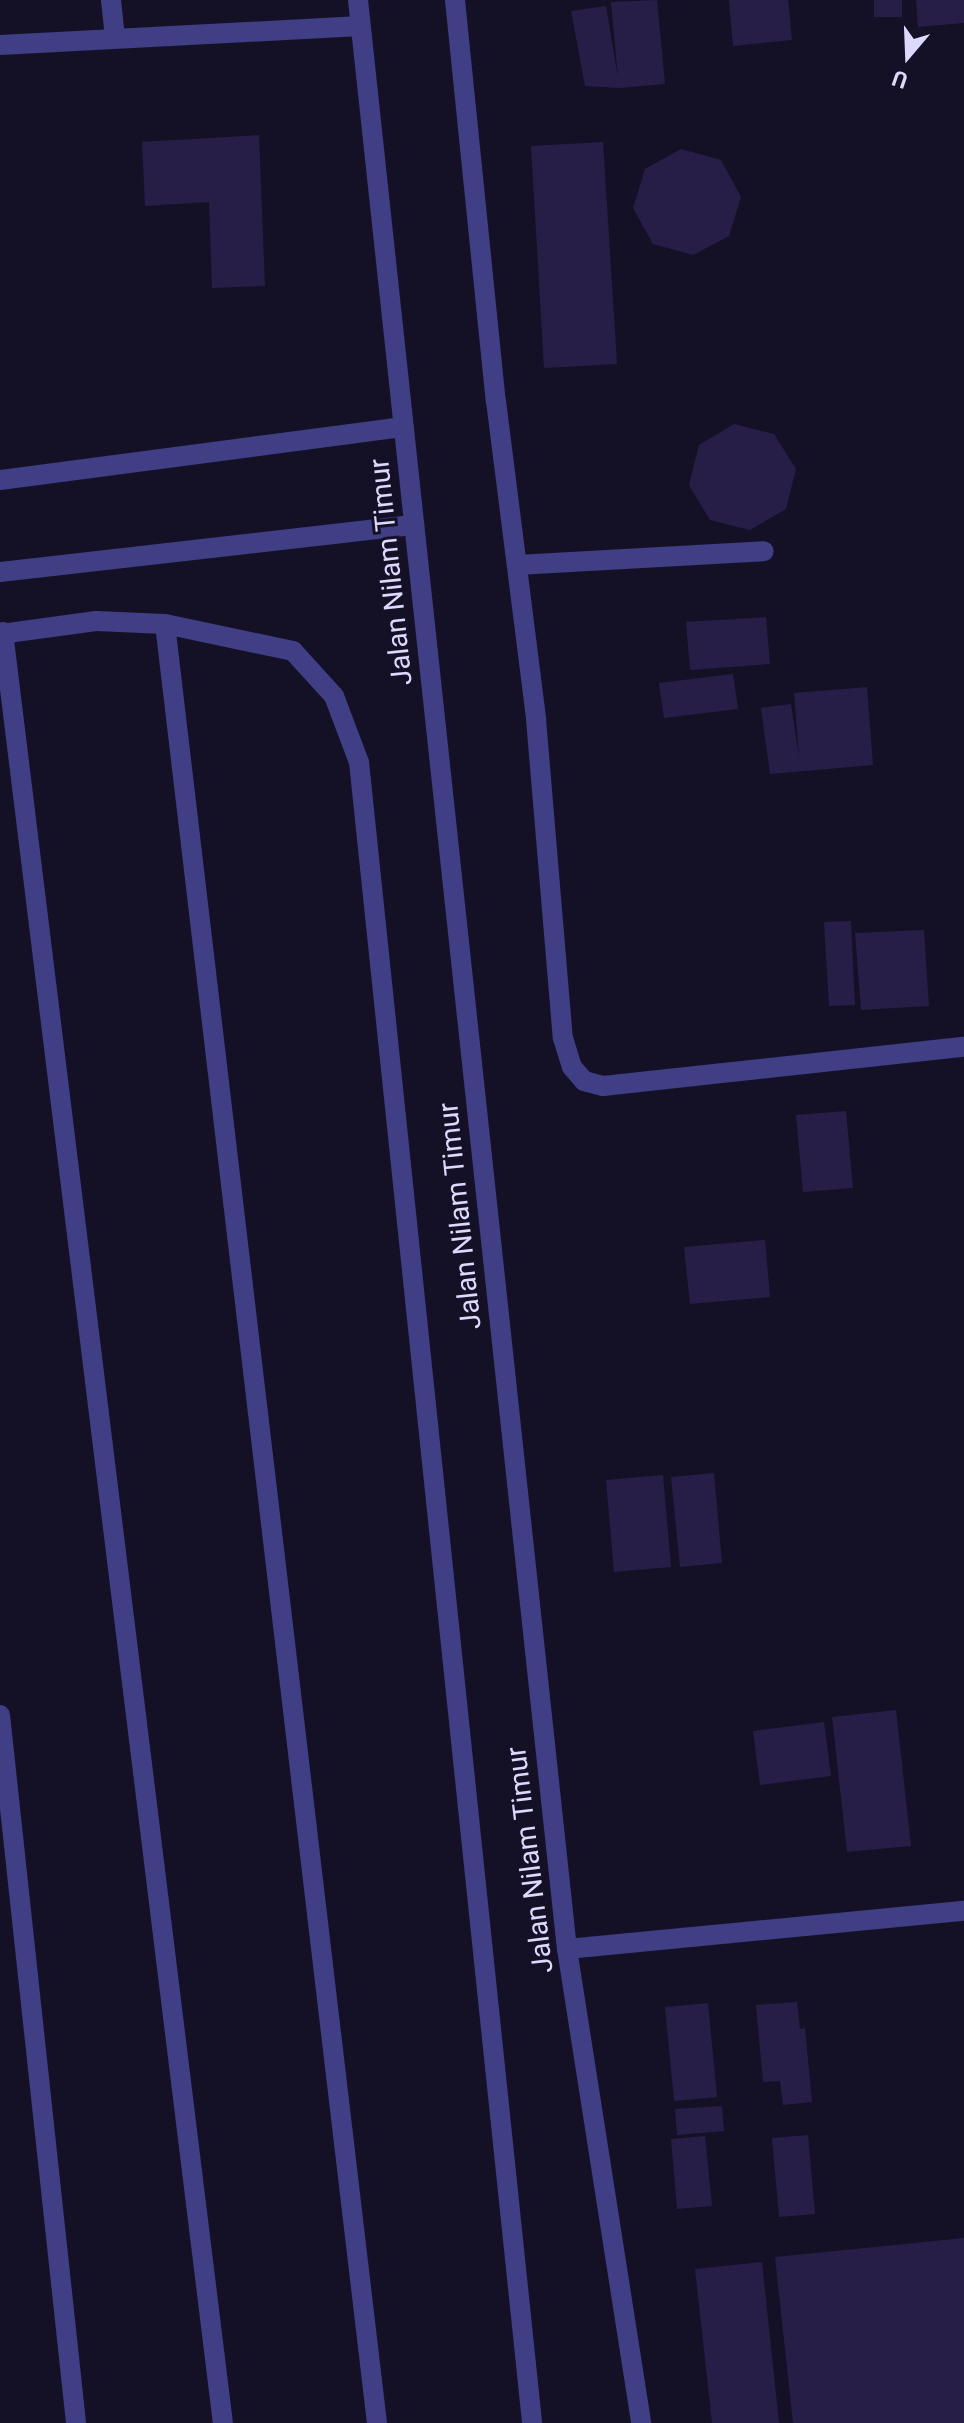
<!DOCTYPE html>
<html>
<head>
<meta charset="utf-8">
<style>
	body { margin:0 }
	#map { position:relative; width:964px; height:2423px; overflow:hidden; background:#141127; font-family:Roboto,sans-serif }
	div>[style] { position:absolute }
	.building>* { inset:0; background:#261e47 }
	.lane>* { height:20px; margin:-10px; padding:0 10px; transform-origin:10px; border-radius:10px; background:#403e84 }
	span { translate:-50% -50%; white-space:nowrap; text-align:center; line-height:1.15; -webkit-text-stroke:6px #141127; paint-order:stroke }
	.street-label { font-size:28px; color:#ddd9fd }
	.north { position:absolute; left:868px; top:16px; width:80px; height:80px; -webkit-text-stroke:6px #141127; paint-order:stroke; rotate:199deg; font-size:22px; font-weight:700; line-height:32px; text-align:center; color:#ddd9fd }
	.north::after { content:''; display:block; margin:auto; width:28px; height:36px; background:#ddd9fd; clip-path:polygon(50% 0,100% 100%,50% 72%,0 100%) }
</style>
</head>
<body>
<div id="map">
	<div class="building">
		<div style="clip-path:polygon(657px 0,665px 84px,619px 88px,585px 86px,571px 11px,606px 6px,618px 78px,611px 2px)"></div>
		<div style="clip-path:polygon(729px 0,788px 0,792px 40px,733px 46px)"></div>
		<div style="clip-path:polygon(874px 0,902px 0,902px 17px,874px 17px)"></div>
		<div style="clip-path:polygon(916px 0,964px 0,964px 23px,918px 27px)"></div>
		<div style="clip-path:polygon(259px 135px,265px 286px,212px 288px,209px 202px,145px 206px,142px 142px)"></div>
		<div style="clip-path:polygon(603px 142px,617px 364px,544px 368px,531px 146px)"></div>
		<div style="clip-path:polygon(681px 149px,721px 160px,741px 197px,729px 236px,693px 255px,653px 244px,633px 208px,645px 169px)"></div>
		<div style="clip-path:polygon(734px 424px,774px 434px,796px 469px,786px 509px,750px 530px,710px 520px,689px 485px,699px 445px)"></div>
		<div style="clip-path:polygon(766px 617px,770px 664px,690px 670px,686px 622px)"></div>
		<div style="clip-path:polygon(733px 674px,738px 709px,664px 718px,659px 683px)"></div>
		<div style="clip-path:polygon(867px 687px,873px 765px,770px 774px,761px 708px,791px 704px,799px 757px,794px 693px)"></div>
		<div style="clip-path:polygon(851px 921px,855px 1005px,829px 1006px,824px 922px)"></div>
		<div style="clip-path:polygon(924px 930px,929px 1006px,861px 1010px,855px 933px)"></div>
		<div style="clip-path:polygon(846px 1111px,853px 1188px,803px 1192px,796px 1115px)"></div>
		<div style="clip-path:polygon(765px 1240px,770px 1297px,690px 1304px,684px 1247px)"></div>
		<div style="clip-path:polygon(714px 1473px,722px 1563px,680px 1567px,671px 1477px)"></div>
		<div style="clip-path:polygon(663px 1475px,671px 1567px,614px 1572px,606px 1480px)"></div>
		<div style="clip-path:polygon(896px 1710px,911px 1846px,847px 1852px,832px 1717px)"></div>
		<div style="clip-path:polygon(824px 1722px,831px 1776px,760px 1785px,753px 1731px)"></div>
		<div style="clip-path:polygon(797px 2002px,800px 2029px,805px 2028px,812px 2102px,783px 2105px,780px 2081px,763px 2082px,756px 2005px)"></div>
		<div style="clip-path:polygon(708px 2003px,717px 2097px,674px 2101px,665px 2007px)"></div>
		<div style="clip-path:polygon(722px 2106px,724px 2131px,677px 2135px,675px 2109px)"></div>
		<div style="clip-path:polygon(808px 2135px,815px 2214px,779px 2217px,772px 2138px)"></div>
		<div style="clip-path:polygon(705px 2136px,712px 2206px,677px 2209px,671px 2139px)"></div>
		<div style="clip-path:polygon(964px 2238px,964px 2423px,793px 2423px,775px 2257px)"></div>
		<div style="clip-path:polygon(762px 2262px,779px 2423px,712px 2423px,695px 2269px)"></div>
	</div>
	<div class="lane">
		<div style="left:111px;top:0;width:38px;rotate:84deg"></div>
		<div style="left:358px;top:0;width:1960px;rotate:83.88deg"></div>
		<div style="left:567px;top:1949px;width:480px;rotate:81.1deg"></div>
		<div style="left:455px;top:0;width:403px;rotate:84.2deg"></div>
		<div style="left:496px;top:401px;width:321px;rotate:82.8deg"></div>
		<div style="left:536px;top:719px;width:320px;rotate:85.2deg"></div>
		<div style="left:563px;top:1038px;width:30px;rotate:73deg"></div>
		<div style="left:572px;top:1067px;width:18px;rotate:49deg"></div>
		<div style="left:584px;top:1081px;width:20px;rotate:15deg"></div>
		<div style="left:603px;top:1086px;width:363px;rotate:-6.2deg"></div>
		<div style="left:0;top:45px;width:361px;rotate:-3deg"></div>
		<div style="left:0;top:480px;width:407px;rotate:-7.5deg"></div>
		<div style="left:517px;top:565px;width:247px;rotate:-3.2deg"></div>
		<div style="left:0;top:572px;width:417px;rotate:-6.5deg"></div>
		<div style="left:165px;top:624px;width:1811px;rotate:83.28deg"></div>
		<div style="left:3px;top:632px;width:1804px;rotate:83deg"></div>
		<div style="left:0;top:634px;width:97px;rotate:-7.7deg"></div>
		<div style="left:96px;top:621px;width:69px;rotate:2.5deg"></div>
		<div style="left:165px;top:624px;width:131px;rotate:11.9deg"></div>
		<div style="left:293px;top:651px;width:61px;rotate:47.7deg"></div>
		<div style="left:334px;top:696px;width:71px;rotate:69.3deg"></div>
		<div style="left:359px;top:762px;width:1670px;rotate:84.05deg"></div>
		<div style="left:0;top:1715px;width:712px;rotate:83.87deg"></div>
		<div style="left:567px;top:1949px;width:399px;rotate:-5.5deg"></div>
	</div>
	<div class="street-label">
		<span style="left:391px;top:572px;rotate:-96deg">Jalan Nilam Timur</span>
		<span style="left:460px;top:1216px;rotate:-96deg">Jalan Nilam Timur</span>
		<span style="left:530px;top:1860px;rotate:-97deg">Jalan Nilam Timur</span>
	</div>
	<div class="north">U</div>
</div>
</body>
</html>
